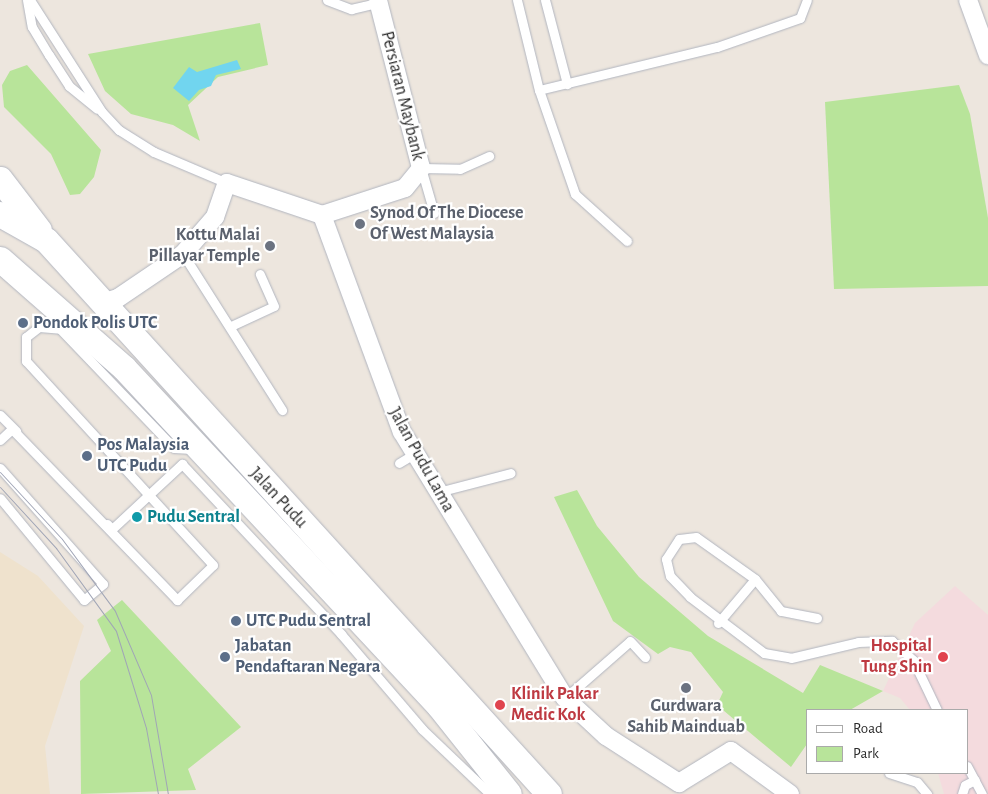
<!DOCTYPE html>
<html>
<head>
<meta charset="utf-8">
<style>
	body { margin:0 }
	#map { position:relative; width:988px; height:794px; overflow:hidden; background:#ede6de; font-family:"Alegreya Sans",sans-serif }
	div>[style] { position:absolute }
	.education>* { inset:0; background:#efe2cd }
	.medical>* { inset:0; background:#f4dbde }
	.green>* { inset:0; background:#b8e49a }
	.water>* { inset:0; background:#71d5ef }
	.roads { filter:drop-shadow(0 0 1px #b1b5bf) drop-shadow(0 0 1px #b1b5bf) }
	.service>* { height:9px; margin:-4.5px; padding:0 4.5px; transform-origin:4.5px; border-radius:4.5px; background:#fff }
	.minor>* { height:18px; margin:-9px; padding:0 9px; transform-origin:9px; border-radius:9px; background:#fff }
	.secondary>* { height:25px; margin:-12.5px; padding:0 12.5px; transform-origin:12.5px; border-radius:12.5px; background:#fff }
	.tram>* { height:1px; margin:-0.5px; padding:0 0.5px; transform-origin:0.5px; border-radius:0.5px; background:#a0a5b6 }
	.dots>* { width:14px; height:14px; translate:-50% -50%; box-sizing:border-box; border:2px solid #fff; border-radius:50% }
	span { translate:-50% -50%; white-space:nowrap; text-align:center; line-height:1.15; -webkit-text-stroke:4.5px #fff; paint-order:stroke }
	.street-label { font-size:18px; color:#2b2b2b }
	.worship-label { font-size:18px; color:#5b616d; font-weight:700 }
	.left { translate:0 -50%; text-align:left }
	.right { translate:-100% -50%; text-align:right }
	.service-label { font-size:18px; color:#4e5e75; font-weight:700 }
	.culture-label { font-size:18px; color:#0d838f; font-weight:700 }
	.health-label { font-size:18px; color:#be3a42; font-weight:700 }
	.legend { position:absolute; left:806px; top:709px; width:162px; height:65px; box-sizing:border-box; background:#fff; border:1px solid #aaa; margin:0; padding:6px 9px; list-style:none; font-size:15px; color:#2b2b2b }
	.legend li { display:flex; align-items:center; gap:10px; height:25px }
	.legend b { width:25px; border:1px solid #aaa }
</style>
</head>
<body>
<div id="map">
	<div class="education">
		<div style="clip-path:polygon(0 552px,38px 576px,84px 626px,45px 746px,50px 794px,0 794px)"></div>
	</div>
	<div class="medical">
		<div style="clip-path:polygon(955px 586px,988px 615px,988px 794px,944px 794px,938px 773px,967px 773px,967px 710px,910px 710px,900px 698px,883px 691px,915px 623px)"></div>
	</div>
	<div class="green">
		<div style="clip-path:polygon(260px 23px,268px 65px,218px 77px,188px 105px,200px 141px,173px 125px,131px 114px,105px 91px,88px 54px)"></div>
		<div style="clip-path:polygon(27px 65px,101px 150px,94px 177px,80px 194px,70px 195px,51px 154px,4px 107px,2px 85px,10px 71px)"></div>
		<div style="clip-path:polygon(959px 85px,970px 114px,988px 218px,988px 286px,834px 289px,825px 102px)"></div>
		<div style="clip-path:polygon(577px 490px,597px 526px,639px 577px,708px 636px,803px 693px,820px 665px,883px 691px,850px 710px,807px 710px,807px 744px,791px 767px,717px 705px,723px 692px,691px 652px,670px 647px,658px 654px,613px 621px,554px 497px)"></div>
		<div style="clip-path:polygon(122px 600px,241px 727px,188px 769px,196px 790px,81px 794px,80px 681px,111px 651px,97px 620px)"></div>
	</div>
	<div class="water">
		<div style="clip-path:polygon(237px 60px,241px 69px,216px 75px,211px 86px,199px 90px,189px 101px,173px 88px,189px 67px,197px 72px)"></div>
	</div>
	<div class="roads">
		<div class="service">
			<div style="left:27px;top:0;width:27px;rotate:80deg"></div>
			<div style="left:32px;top:27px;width:33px;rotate:59deg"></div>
			<div style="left:49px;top:55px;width:37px;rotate:57deg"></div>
			<div style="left:69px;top:86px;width:36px;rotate:39deg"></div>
			<div style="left:30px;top:0;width:133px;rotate:57.3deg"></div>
			<div style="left:102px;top:112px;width:25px;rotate:47deg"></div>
			<div style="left:119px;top:130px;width:41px;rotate:32.2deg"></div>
			<div style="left:154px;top:152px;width:79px;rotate:23deg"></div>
			<div style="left:327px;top:0;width:26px;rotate:21deg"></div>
			<div style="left:351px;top:9px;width:28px;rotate:-13deg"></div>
			<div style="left:517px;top:0;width:93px;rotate:76.3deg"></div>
			<div style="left:539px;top:90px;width:110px;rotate:70.9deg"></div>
			<div style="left:575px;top:194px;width:70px;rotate:42.1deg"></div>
			<div style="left:545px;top:0;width:87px;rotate:75.3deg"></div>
			<div style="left:539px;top:90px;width:183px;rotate:-13.6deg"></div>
			<div style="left:717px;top:47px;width:88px;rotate:-19.3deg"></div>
			<div style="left:800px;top:18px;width:19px;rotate:-69deg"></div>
			<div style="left:434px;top:213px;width:47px;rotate:-106.1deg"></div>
			<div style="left:421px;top:168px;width:39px;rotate:1deg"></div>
			<div style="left:460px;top:169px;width:32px;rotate:-24deg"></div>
			<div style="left:183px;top:254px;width:185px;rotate:57.6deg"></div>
			<div style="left:231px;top:326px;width:47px;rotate:-24.9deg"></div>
			<div style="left:274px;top:306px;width:35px;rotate:-114deg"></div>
			<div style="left:0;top:415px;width:23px;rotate:45deg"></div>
			<div style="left:0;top:440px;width:16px;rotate:-43deg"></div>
			<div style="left:12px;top:429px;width:238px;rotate:46deg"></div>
			<div style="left:177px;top:600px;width:50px;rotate:-44.2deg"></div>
			<div style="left:213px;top:565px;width:277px;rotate:-132.5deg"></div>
			<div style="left:26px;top:361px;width:24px;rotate:-90deg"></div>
			<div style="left:26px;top:337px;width:16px;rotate:-38deg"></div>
			<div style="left:39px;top:327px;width:21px;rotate:5deg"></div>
			<div style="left:60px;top:329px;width:165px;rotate:46.2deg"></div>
			<div style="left:174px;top:448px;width:18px;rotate:3deg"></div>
			<div style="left:399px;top:463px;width:17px;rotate:-31deg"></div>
			<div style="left:0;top:468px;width:155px;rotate:48.4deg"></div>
			<div style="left:103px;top:584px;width:25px;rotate:140deg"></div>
			<div style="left:84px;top:600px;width:132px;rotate:-129.5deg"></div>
			<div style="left:438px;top:492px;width:75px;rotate:-14.6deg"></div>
			<div style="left:107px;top:524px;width:7px;rotate:45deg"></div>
			<div style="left:112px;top:529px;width:96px;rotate:-42.9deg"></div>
			<div style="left:182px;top:464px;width:233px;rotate:46.9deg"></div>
			<div style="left:341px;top:634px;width:125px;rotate:49.5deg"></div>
			<div style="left:422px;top:729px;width:94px;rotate:43.7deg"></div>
			<div style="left:817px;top:618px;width:37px;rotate:-169deg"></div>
			<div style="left:781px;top:611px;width:41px;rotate:-129.1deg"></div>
			<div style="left:755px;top:579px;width:72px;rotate:-144.6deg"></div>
			<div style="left:696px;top:537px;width:17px;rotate:173deg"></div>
			<div style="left:679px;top:539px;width:24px;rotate:123deg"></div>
			<div style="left:666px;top:559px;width:17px;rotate:77deg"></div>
			<div style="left:670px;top:576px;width:29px;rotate:46deg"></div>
			<div style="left:690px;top:597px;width:93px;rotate:37.1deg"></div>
			<div style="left:764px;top:653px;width:27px;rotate:10deg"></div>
			<div style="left:791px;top:658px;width:69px;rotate:-13.4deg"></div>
			<div style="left:858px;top:642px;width:34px;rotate:-2deg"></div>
			<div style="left:892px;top:641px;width:28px;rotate:42deg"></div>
			<div style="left:913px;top:660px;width:55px;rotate:64.4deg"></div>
			<div style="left:718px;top:623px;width:57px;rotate:-49.9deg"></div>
			<div style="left:565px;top:698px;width:86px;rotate:-41.2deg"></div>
			<div style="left:630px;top:641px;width:22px;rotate:47deg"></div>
			<div style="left:967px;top:766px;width:32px;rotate:62deg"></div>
			<div style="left:889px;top:773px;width:29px;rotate:18deg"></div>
			<div style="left:917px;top:782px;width:16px;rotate:50deg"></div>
			<div style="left:962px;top:794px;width:9px;rotate:-72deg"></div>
			<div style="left:965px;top:785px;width:11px;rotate:-27deg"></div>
		</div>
		<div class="minor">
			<div style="left:968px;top:0;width:59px;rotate:70deg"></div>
			<div style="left:322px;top:215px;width:87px;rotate:-18deg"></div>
			<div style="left:405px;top:188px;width:26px;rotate:-51deg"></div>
			<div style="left:421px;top:168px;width:173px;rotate:-104.4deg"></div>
			<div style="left:95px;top:296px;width:14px;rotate:21deg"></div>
			<div style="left:108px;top:301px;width:10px;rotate:-17deg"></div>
			<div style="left:118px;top:298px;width:78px;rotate:-34.1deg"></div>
			<div style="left:183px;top:254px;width:49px;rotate:-49.1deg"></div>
			<div style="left:215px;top:217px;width:36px;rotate:-71deg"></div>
			<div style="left:227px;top:183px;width:100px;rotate:18.6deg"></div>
			<div style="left:322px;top:215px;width:231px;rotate:69.8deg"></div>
			<div style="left:402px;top:432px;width:312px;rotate:58.5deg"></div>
			<div style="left:565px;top:698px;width:56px;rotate:42.8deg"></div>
			<div style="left:606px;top:736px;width:87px;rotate:32.8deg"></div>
			<div style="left:679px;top:783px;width:61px;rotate:-31.6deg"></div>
			<div style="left:731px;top:751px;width:73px;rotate:36.1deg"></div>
		</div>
		<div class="secondary">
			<div style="left:0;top:179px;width:64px;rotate:52.6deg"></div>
			<div style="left:0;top:214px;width:53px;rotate:29.5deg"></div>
			<div style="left:46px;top:240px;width:748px;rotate:47.76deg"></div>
			<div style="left:0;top:259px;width:165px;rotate:41.3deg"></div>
			<div style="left:124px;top:368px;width:462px;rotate:47deg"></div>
			<div style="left:439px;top:706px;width:112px;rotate:51.5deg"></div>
		</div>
	</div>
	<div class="tram">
		<div style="left:0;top:472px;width:91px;rotate:47.2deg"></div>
		<div style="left:62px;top:539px;width:89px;rotate:53.6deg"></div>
		<div style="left:115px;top:611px;width:91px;rotate:66.8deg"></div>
		<div style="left:151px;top:695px;width:100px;rotate:80.3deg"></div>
		<div style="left:0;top:487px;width:83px;rotate:47.4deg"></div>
		<div style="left:56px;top:548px;width:102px;rotate:54.1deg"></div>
		<div style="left:116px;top:631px;width:102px;rotate:72.8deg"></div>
		<div style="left:146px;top:728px;width:67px;rotate:79.7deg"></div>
	</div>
	<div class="dots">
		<div style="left:360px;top:224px;background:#6b7280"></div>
		<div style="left:270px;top:246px;background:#6b7280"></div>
		<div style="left:23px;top:323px;background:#5c6f8a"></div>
		<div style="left:87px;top:456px;background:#5c6f8a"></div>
		<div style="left:137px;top:517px;background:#0f9aa8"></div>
		<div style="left:236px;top:621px;background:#5c6f8a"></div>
		<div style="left:225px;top:657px;background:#5c6f8a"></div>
		<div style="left:943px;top:657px;background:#e0444e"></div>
		<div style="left:686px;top:688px;background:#6b7280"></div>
		<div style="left:500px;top:705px;background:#e0444e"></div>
	</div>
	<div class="street-label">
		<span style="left:402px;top:96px;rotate:76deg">Persiaran Maybank</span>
		<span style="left:421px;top:460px;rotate:61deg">Jalan Pudu Lama</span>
		<span style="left:278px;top:498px;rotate:47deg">Jalan Pudu</span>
	</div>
	<div class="worship-label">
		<span class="left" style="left:370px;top:224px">Synod Of The Diocese<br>Of West Malaysia</span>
		<span class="right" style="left:260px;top:246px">Kottu Malai<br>Pillayar Temple</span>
		<span style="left:686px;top:717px">Gurdwara<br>Sahib Mainduab</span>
	</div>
	<div class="service-label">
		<span class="left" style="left:33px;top:323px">Pondok Polis UTC</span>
		<span class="left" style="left:97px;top:456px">Pos Malaysia<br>UTC Pudu</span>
		<span class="left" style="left:246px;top:621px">UTC Pudu Sentral</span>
		<span class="left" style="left:235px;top:657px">Jabatan<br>Pendaftaran Negara</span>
	</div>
	<div class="culture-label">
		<span class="left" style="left:147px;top:517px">Pudu Sentral</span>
	</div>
	<div class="health-label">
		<span class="right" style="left:932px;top:657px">Hospital<br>Tung Shin</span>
		<span class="left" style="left:511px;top:705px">Klinik Pakar<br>Medic Kok</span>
	</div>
	<ul class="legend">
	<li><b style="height:6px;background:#fff"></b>Road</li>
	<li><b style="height:14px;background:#b8e49a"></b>Park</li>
	</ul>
</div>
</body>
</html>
